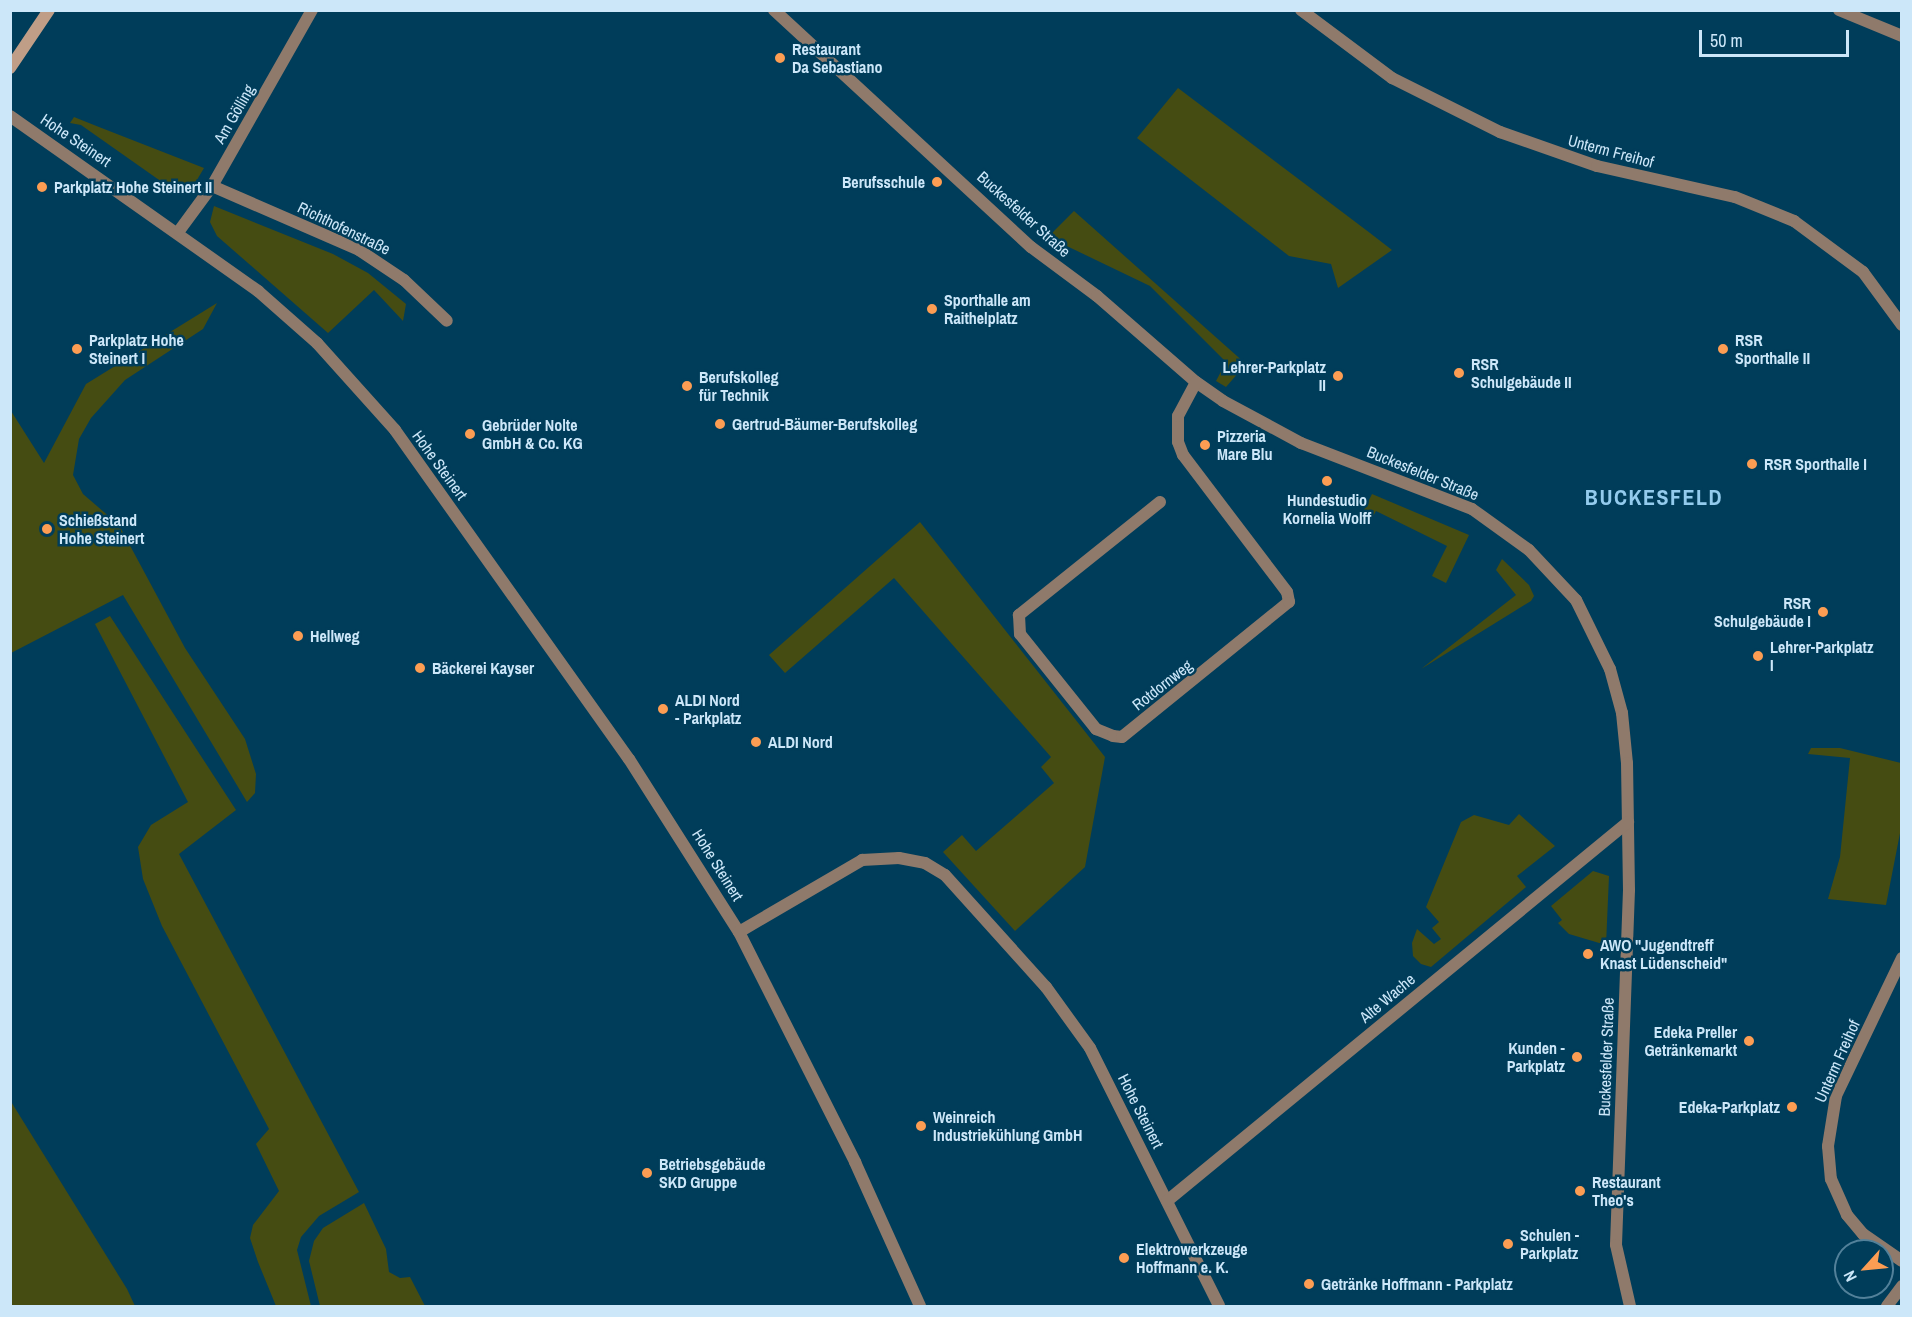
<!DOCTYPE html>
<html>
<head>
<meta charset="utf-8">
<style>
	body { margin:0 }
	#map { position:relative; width:1912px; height:1317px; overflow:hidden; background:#003d5a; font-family:"Archivo Narrow",sans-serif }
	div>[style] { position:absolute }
	.green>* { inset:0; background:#454c12 }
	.street>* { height:12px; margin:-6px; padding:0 6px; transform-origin:6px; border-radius:6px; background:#8f7a6b }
	.secondary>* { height:12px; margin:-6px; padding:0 6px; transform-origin:6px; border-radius:6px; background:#c09e87 }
	.dots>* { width:16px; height:16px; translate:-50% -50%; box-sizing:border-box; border:3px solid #003d5a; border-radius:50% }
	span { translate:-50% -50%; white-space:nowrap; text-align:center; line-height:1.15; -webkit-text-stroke:5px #003d5a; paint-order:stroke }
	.poi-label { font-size:16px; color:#cce7f9; font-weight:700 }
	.left { translate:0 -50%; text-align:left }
	.right { translate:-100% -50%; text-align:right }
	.street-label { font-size:16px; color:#cce7f9 }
	.district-label { font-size:22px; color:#93cbed; font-weight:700; letter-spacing:1.5px }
	.frame { position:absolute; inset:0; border:12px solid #cce7f9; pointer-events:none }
	.north { position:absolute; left:1834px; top:1239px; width:60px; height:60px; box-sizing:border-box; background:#003d5a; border:2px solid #52819a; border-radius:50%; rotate:243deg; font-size:16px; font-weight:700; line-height:24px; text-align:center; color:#cce7f9 }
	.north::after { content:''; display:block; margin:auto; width:21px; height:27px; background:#fc9d53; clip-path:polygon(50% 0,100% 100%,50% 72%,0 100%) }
	.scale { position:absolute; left:1699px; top:30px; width:150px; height:27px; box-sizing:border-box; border:3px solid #cce7f9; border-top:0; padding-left:8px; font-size:18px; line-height:21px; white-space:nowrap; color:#cce7f9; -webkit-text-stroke:4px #003d5a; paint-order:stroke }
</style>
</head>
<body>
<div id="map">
	<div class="green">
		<div style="clip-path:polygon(1178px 88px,1370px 233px,1392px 250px,1338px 288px,1331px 264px,1289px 256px,1137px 138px)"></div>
		<div style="clip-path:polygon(74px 117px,99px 127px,204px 168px,191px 190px,179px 194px,81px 125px,70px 123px)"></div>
		<div style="clip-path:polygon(214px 206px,333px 254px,368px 273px,406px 304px,403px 321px,374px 290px,328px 333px,217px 236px,210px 222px)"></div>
		<div style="clip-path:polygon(1074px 211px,1246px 364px,1226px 387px,1216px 381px,1226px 362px,1150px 286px,1048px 237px)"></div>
		<div style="clip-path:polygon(217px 303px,203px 329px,125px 380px,91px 418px,79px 439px,73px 475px,83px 494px,119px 525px,185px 648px,245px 739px,256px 774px,255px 793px,247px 802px,123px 595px,11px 653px,11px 411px,44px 463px,86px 384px)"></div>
		<div style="clip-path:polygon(1372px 494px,1469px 535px,1446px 583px,1432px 576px,1447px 546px,1376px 511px,1369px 524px,1363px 521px,1362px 514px)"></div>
		<div style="clip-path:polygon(920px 522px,1105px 757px,1085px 867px,1015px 931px,943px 852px,962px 835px,976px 851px,1054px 783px,1041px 767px,1051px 757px,894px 578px,785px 673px,769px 655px)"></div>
		<div style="clip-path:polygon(1502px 559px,1529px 585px,1534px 596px,1531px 601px,1421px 669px,1516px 595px,1496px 570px)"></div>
		<div style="clip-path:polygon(110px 616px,236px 810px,179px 854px,359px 1192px,319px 1216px,301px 1237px,297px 1250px,311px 1306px,276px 1306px,258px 1262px,250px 1238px,253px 1225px,279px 1191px,256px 1144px,269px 1129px,162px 926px,143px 879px,138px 847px,151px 825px,188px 802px,95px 624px)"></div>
		<div style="clip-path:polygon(1811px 748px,1840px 748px,1901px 763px,1901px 828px,1886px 905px,1828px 899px,1840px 857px,1850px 758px,1808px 754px)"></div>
		<div style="clip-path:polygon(1519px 814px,1555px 846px,1517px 876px,1526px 887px,1431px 967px,1421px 964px,1413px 956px,1412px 943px,1417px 929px,1434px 944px,1441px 939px,1432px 928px,1439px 922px,1426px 907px,1461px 822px,1474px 815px,1509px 825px)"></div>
		<div style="clip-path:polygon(1593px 871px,1609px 876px,1606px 945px,1569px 934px,1558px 923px,1562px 920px,1551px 906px)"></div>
		<div style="clip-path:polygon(10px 1100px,127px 1289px,135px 1306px,11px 1306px)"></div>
		<div style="clip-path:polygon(364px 1203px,386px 1249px,389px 1272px,400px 1278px,410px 1277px,425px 1306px,320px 1306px,309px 1261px,314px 1241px,323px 1228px)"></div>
	</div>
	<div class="street">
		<div style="left:774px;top:10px;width:350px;rotate:42.7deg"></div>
		<div style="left:1031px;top:247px;width:82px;rotate:36.6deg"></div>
		<div style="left:1097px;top:296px;width:131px;rotate:41deg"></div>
		<div style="left:1196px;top:382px;width:33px;rotate:35deg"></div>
		<div style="left:1223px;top:401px;width:89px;rotate:28.3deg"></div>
		<div style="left:1301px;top:443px;width:183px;rotate:21.1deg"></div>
		<div style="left:1472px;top:509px;width:70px;rotate:35.7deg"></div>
		<div style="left:1529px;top:550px;width:69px;rotate:46.8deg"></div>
		<div style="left:1576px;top:600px;width:77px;rotate:63.8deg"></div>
		<div style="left:1610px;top:669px;width:46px;rotate:74.7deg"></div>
		<div style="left:1622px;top:713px;width:50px;rotate:84.3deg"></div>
		<div style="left:1627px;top:763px;width:127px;rotate:89.1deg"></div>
		<div style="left:1629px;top:890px;width:355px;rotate:92.1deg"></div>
		<div style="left:1616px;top:1245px;width:63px;rotate:77.1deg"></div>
		<div style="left:1301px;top:10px;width:114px;rotate:36.8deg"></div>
		<div style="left:1392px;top:78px;width:121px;rotate:26.6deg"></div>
		<div style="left:1500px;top:132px;width:103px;rotate:19.3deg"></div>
		<div style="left:1597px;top:166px;width:141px;rotate:12.7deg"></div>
		<div style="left:1735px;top:197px;width:64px;rotate:22.1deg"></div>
		<div style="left:1794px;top:221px;width:86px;rotate:36.5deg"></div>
		<div style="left:1863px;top:272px;width:66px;rotate:53.7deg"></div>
		<div style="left:1839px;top:10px;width:68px;rotate:22.4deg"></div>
		<div style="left:10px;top:116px;width:304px;rotate:35.2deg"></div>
		<div style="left:258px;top:291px;width:79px;rotate:41.4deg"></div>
		<div style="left:317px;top:343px;width:117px;rotate:48.1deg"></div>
		<div style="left:395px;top:430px;width:404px;rotate:54.6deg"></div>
		<div style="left:629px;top:759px;width:205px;rotate:57.6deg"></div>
		<div style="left:739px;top:932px;width:258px;rotate:63.2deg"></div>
		<div style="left:855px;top:1162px;width:158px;rotate:65.7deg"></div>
		<div style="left:212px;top:186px;width:160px;rotate:23.5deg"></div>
		<div style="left:359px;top:250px;width:54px;rotate:33.7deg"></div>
		<div style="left:404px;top:280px;width:59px;rotate:43.6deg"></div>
		<div style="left:179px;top:231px;width:56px;rotate:-53.7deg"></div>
		<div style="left:212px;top:186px;width:202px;rotate:-60.4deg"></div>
		<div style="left:1160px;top:502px;width:181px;rotate:141.3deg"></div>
		<div style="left:1019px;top:615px;width:19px;rotate:87deg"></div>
		<div style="left:1020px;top:634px;width:122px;rotate:51.3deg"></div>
		<div style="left:1096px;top:729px;width:18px;rotate:22deg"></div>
		<div style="left:1113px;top:736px;width:9px;rotate:6deg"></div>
		<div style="left:1122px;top:737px;width:215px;rotate:-39deg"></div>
		<div style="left:1289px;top:602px;width:10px;rotate:-101deg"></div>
		<div style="left:1287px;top:592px;width:172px;rotate:-127.2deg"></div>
		<div style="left:1183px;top:455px;width:14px;rotate:-111deg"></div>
		<div style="left:1178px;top:442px;width:26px;rotate:-90deg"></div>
		<div style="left:1178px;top:416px;width:38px;rotate:-62deg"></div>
		<div style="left:739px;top:932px;width:143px;rotate:-30.3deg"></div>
		<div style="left:862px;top:860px;width:37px;rotate:-3deg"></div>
		<div style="left:899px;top:858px;width:26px;rotate:11deg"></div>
		<div style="left:925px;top:863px;width:23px;rotate:31deg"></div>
		<div style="left:945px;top:875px;width:151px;rotate:48deg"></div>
		<div style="left:1046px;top:987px;width:75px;rotate:54.2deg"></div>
		<div style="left:1090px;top:1048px;width:288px;rotate:63.4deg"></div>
		<div style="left:1902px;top:958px;width:153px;rotate:115.6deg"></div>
		<div style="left:1836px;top:1096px;width:51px;rotate:99.1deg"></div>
		<div style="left:1828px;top:1146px;width:33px;rotate:85deg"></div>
		<div style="left:1831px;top:1179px;width:39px;rotate:66deg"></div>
		<div style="left:1847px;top:1215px;width:25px;rotate:50deg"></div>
		<div style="left:1863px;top:1234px;width:47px;rotate:34.7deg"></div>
		<div style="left:1167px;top:1201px;width:597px;rotate:-39.42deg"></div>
		<div style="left:1887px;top:1306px;width:25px;rotate:-53deg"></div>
	</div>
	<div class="secondary">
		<div style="left:10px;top:68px;width:70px;rotate:-56.1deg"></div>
	</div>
	<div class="dots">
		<div style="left:780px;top:58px;background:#fc9d53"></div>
		<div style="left:937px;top:182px;background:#fc9d53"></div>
		<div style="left:42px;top:187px;background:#fc9d53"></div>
		<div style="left:932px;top:309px;background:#fc9d53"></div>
		<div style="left:77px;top:349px;background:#fc9d53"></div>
		<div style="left:1723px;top:349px;background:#fc9d53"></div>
		<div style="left:1459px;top:373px;background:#fc9d53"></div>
		<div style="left:1338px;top:376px;background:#fc9d53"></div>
		<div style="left:687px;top:386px;background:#fc9d53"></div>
		<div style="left:720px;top:424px;background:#fc9d53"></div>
		<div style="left:470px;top:434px;background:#fc9d53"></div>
		<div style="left:1205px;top:445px;background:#fc9d53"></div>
		<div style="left:1752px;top:464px;background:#fc9d53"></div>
		<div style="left:1327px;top:481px;background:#fc9d53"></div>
		<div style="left:47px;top:529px;background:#fc9d53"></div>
		<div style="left:1823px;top:612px;background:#fc9d53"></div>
		<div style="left:298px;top:636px;background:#fc9d53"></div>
		<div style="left:1758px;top:656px;background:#fc9d53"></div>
		<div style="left:420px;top:668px;background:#fc9d53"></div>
		<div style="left:663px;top:709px;background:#fc9d53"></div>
		<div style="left:756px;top:742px;background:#fc9d53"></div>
		<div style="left:1588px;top:954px;background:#fc9d53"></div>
		<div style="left:1749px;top:1041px;background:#fc9d53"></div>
		<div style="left:1577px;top:1057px;background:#fc9d53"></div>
		<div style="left:1792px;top:1107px;background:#fc9d53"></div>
		<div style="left:921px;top:1126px;background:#fc9d53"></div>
		<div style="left:647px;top:1173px;background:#fc9d53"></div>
		<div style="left:1580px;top:1191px;background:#fc9d53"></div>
		<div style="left:1508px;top:1244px;background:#fc9d53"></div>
		<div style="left:1124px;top:1258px;background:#fc9d53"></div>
		<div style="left:1309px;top:1284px;background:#fc9d53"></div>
	</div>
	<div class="poi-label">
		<span class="left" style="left:792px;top:58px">Restaurant<br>Da Sebastiano</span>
		<span class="right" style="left:925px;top:182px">Berufsschule</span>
		<span class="left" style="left:54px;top:187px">Parkplatz Hohe Steinert II</span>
		<span class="left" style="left:944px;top:309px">Sporthalle am<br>Raithelplatz</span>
		<span class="left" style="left:89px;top:349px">Parkplatz Hohe<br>Steinert I</span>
		<span class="left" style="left:1735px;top:349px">RSR<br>Sporthalle II</span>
		<span class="left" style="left:1471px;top:373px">RSR<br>Schulgebäude II</span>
		<span class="right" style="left:1326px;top:376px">Lehrer-Parkplatz<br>II</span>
		<span class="left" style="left:699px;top:386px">Berufskolleg<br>für Technik</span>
		<span class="left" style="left:732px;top:424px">Gertrud-Bäumer-Berufskolleg</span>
		<span class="left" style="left:482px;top:434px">Gebrüder Nolte<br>GmbH &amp; Co. KG</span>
		<span class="left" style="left:1217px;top:445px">Pizzeria<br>Mare Blu</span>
		<span class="left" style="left:1764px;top:464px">RSR Sporthalle I</span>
		<span style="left:1327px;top:509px">Hundestudio<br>Kornelia Wolff</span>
		<span class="left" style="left:59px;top:529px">Schießstand<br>Hohe Steinert</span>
		<span class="right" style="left:1811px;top:612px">RSR<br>Schulgebäude I</span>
		<span class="left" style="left:310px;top:636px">Hellweg</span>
		<span class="left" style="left:1770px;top:656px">Lehrer-Parkplatz<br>I</span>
		<span class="left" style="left:432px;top:668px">Bäckerei Kayser</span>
		<span class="left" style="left:675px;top:709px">ALDI Nord<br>- Parkplatz</span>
		<span class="left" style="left:768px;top:742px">ALDI Nord</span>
		<span class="left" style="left:1600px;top:954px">AWO "Jugendtreff<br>Knast Lüdenscheid"</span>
		<span class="right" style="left:1737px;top:1041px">Edeka Preller<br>Getränkemarkt</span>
		<span class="right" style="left:1565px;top:1057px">Kunden -<br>Parkplatz</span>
		<span class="right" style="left:1780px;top:1107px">Edeka-Parkplatz</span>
		<span class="left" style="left:933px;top:1126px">Weinreich<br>Industriekühlung GmbH</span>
		<span class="left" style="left:659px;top:1173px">Betriebsgebäude<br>SKD Gruppe</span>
		<span class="left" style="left:1592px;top:1191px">Restaurant<br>Theo's</span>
		<span class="left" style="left:1520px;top:1244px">Schulen -<br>Parkplatz</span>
		<span class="left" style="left:1136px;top:1258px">Elektrowerkzeuge<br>Hoffmann e. K.</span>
		<span class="left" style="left:1321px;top:1284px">Getränke Hoffmann - Parkplatz</span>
	</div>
	<div class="street-label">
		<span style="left:234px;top:114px;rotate:-60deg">Am Gölling</span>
		<span style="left:76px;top:140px;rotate:34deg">Hohe Steinert</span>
		<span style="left:1611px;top:151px;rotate:15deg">Unterm Freihof</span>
		<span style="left:1024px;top:214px;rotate:42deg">Buckesfelder Straße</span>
		<span style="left:344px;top:228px;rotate:26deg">Richthofenstraße</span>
		<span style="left:440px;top:465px;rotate:54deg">Hohe Steinert</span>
		<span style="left:1423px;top:473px;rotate:22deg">Buckesfelder Straße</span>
		<span style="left:1162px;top:685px;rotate:-38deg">Rotdornweg</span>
		<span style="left:718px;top:865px;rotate:58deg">Hohe Steinert</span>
		<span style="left:1387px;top:998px;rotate:-40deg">Alte Wache</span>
		<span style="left:1606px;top:1057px;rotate:-88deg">Buckesfelder Straße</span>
		<span style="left:1837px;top:1061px;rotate:-66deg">Unterm Freihof</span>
		<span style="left:1141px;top:1111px;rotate:63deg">Hohe Steinert</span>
	</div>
	<div class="district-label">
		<span style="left:1654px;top:498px">BUCKESFELD</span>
	</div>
	<div class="frame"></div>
	<div class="north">N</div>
	<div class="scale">50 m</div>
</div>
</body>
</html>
